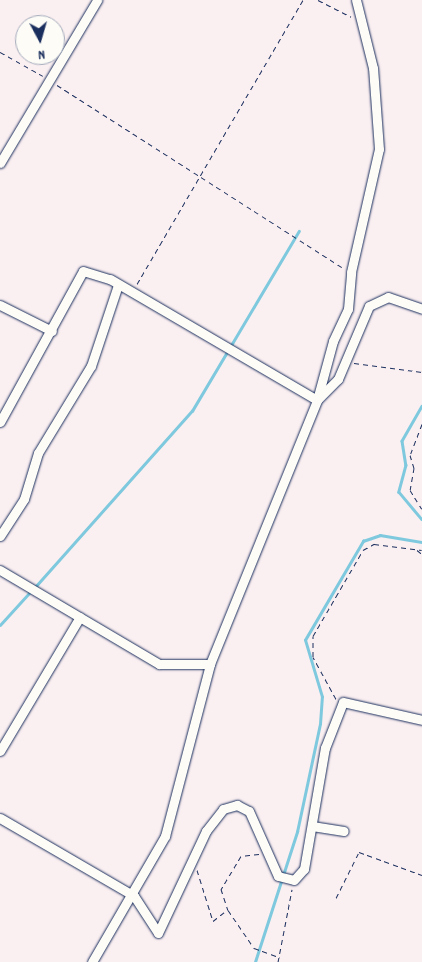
<!DOCTYPE html>
<html>
<head>
<meta charset="utf-8">
<style>
	body { margin:0 }
	#map { position:relative; width:422px; height:962px; overflow:hidden; background:#faeff1; font-family:Dekko,sans-serif }
	div>[style] { position:absolute }
	.stream>* { height:2.5px; margin:-1.25px; padding:0 1.25px; transform-origin:1.25px; border-radius:1.25px; background:#7ec9de }
	.path>* { height:1px; margin-top:-0.5px; transform-origin:0; background:repeating-linear-gradient(90deg,#1b2f5e 0 5px,transparent 0 9px) }
	.roads { filter:drop-shadow(0 0 1px #1b2f5e) drop-shadow(0 0 1px #1b2f5e) }
	.minor>* { height:9px; margin:-4.5px; padding:0 4.5px; transform-origin:4.5px; border-radius:4.5px; background:#fdfcf7 }
	span { translate:-50% -50%; white-space:nowrap; text-align:center; line-height:1.15; -webkit-text-stroke:5px #fdfcf7; paint-order:stroke }
	.north { position:absolute; left:15px; top:15px; width:50px; height:50px; box-sizing:border-box; background:#fdfcf7; border:1px solid #a3aaba; border-radius:50%; rotate:174deg; font-size:14px; font-weight:700; line-height:20px; text-align:center; color:#1b2f5e }
	.north::after { content:''; display:block; margin:auto; width:18px; height:22px; background:#1b2f5e; clip-path:polygon(50% 0,100% 100%,50% 72%,0 100%) }
</style>
</head>
<body>
<div id="map">
	<div class="stream">
		<div style="left:422px;top:406px;width:40px;rotate:119.7deg"></div>
		<div style="left:402px;top:441px;width:24px;rotate:81deg"></div>
		<div style="left:406px;top:465px;width:28px;rotate:105deg"></div>
		<div style="left:399px;top:492px;width:35px;rotate:50deg"></div>
		<div style="left:35px;top:587px;width:236px;rotate:-48.3deg"></div>
		<div style="left:192px;top:411px;width:209px;rotate:-59.3deg"></div>
		<div style="left:0;top:625px;width:46px;rotate:-47.6deg"></div>
		<div style="left:255px;top:962px;width:137px;rotate:-72.1deg"></div>
		<div style="left:297px;top:832px;width:110px;rotate:-78deg"></div>
		<div style="left:320px;top:724px;width:27px;rotate:-86deg"></div>
		<div style="left:322px;top:697px;width:59px;rotate:-106.6deg"></div>
		<div style="left:305px;top:640px;width:115px;rotate:-59.6deg"></div>
		<div style="left:363px;top:541px;width:18px;rotate:-19deg"></div>
		<div style="left:380px;top:535px;width:43px;rotate:9.5deg"></div>
	</div>
	<div class="path">
		<div style="left:318px;top:0;width:37px;rotate:27deg"></div>
		<div style="left:0;top:52px;width:49px;rotate:29.2deg"></div>
		<div style="left:57px;top:85px;width:338px;rotate:32.6deg"></div>
		<div style="left:137px;top:284px;width:329px;rotate:-59.7deg"></div>
		<div style="left:354px;top:363px;width:69px;rotate:7.5deg"></div>
		<div style="left:422px;top:424px;width:33px;rotate:111deg"></div>
		<div style="left:410px;top:455px;width:14px;rotate:73deg"></div>
		<div style="left:414px;top:468px;width:22px;rotate:100deg"></div>
		<div style="left:410px;top:490px;width:22px;rotate:58deg"></div>
		<div style="left:417px;top:550px;width:6px;rotate:39deg"></div>
		<div style="left:336px;top:699px;width:48px;rotate:-118.7deg"></div>
		<div style="left:313px;top:657px;width:21px;rotate:-90deg"></div>
		<div style="left:313px;top:636px;width:99px;rotate:-59.8deg"></div>
		<div style="left:363px;top:550px;width:13px;rotate:-29deg"></div>
		<div style="left:374px;top:544px;width:48px;rotate:7.1deg"></div>
		<div style="left:259px;top:854px;width:18px;rotate:174deg"></div>
		<div style="left:241px;top:856px;width:39px;rotate:121deg"></div>
		<div style="left:221px;top:889px;width:22px;rotate:72deg"></div>
		<div style="left:228px;top:910px;width:46px;rotate:55.6deg"></div>
		<div style="left:254px;top:948px;width:27px;rotate:20deg"></div>
		<div style="left:197px;top:870px;width:53px;rotate:72.6deg"></div>
		<div style="left:213px;top:921px;width:18px;rotate:-38deg"></div>
		<div style="left:336px;top:898px;width:51px;rotate:-63.4deg"></div>
		<div style="left:359px;top:852px;width:67px;rotate:20.1deg"></div>
		<div style="left:278px;top:962px;width:74px;rotate:-79.1deg"></div>
	</div>
	<div class="roads">
		<div class="minor">
			<div style="left:0;top:163px;width:190px;rotate:-59.2deg"></div>
			<div style="left:0;top:305px;width:58px;rotate:26.6deg"></div>
			<div style="left:319px;top:398px;width:27px;rotate:-45deg"></div>
			<div style="left:338px;top:379px;width:79px;rotate:-67deg"></div>
			<div style="left:369px;top:306px;width:21px;rotate:-25deg"></div>
			<div style="left:388px;top:297px;width:36px;rotate:19deg"></div>
			<div style="left:0;top:422px;width:172px;rotate:-61.2deg"></div>
			<div style="left:83px;top:271px;width:28px;rotate:17deg"></div>
			<div style="left:110px;top:279px;width:240px;rotate:30.3deg"></div>
			<div style="left:0;top:536px;width:44px;rotate:-57deg"></div>
			<div style="left:24px;top:499px;width:48px;rotate:-73.1deg"></div>
			<div style="left:38px;top:453px;width:102px;rotate:-58.7deg"></div>
			<div style="left:91px;top:366px;width:85px;rotate:-71.6deg"></div>
			<div style="left:0;top:570px;width:185px;rotate:30.6deg"></div>
			<div style="left:159px;top:664px;width:51px"></div>
			<div style="left:0;top:751px;width:156px;rotate:-59.2deg"></div>
			<div style="left:0;top:818px;width:155px;rotate:30.2deg"></div>
			<div style="left:134px;top:896px;width:44px;rotate:57deg"></div>
			<div style="left:158px;top:933px;width:113px;rotate:-64.8deg"></div>
			<div style="left:206px;top:831px;width:28px;rotate:-52deg"></div>
			<div style="left:223px;top:809px;width:15px;rotate:-16deg"></div>
			<div style="left:237px;top:805px;width:13px;rotate:27deg"></div>
			<div style="left:249px;top:811px;width:71px;rotate:66deg"></div>
			<div style="left:278px;top:876px;width:16px;rotate:14deg"></div>
			<div style="left:294px;top:880px;width:15px;rotate:-48deg"></div>
			<div style="left:304px;top:869px;width:123px;rotate:-80.2deg"></div>
			<div style="left:325px;top:748px;width:49px;rotate:-68.6deg"></div>
			<div style="left:343px;top:702px;width:81px;rotate:12.8deg"></div>
			<div style="left:312px;top:826px;width:32px;rotate:9deg"></div>
			<div style="left:92px;top:962px;width:146px;rotate:-59.9deg"></div>
			<div style="left:165px;top:836px;width:178px;rotate:-75.3deg"></div>
			<div style="left:210px;top:664px;width:285px;rotate:-67.9deg"></div>
			<div style="left:317px;top:400px;width:61px;rotate:-74.8deg"></div>
			<div style="left:333px;top:341px;width:35px;rotate:-65deg"></div>
			<div style="left:348px;top:309px;width:37px;rotate:-85deg"></div>
			<div style="left:351px;top:272px;width:126px;rotate:-77.2deg"></div>
			<div style="left:379px;top:149px;width:81px;rotate:-94.2deg"></div>
			<div style="left:373px;top:68px;width:70px;rotate:-104deg"></div>
		</div>
	</div>
	<div class="north">N</div>
</div>
</body>
</html>
